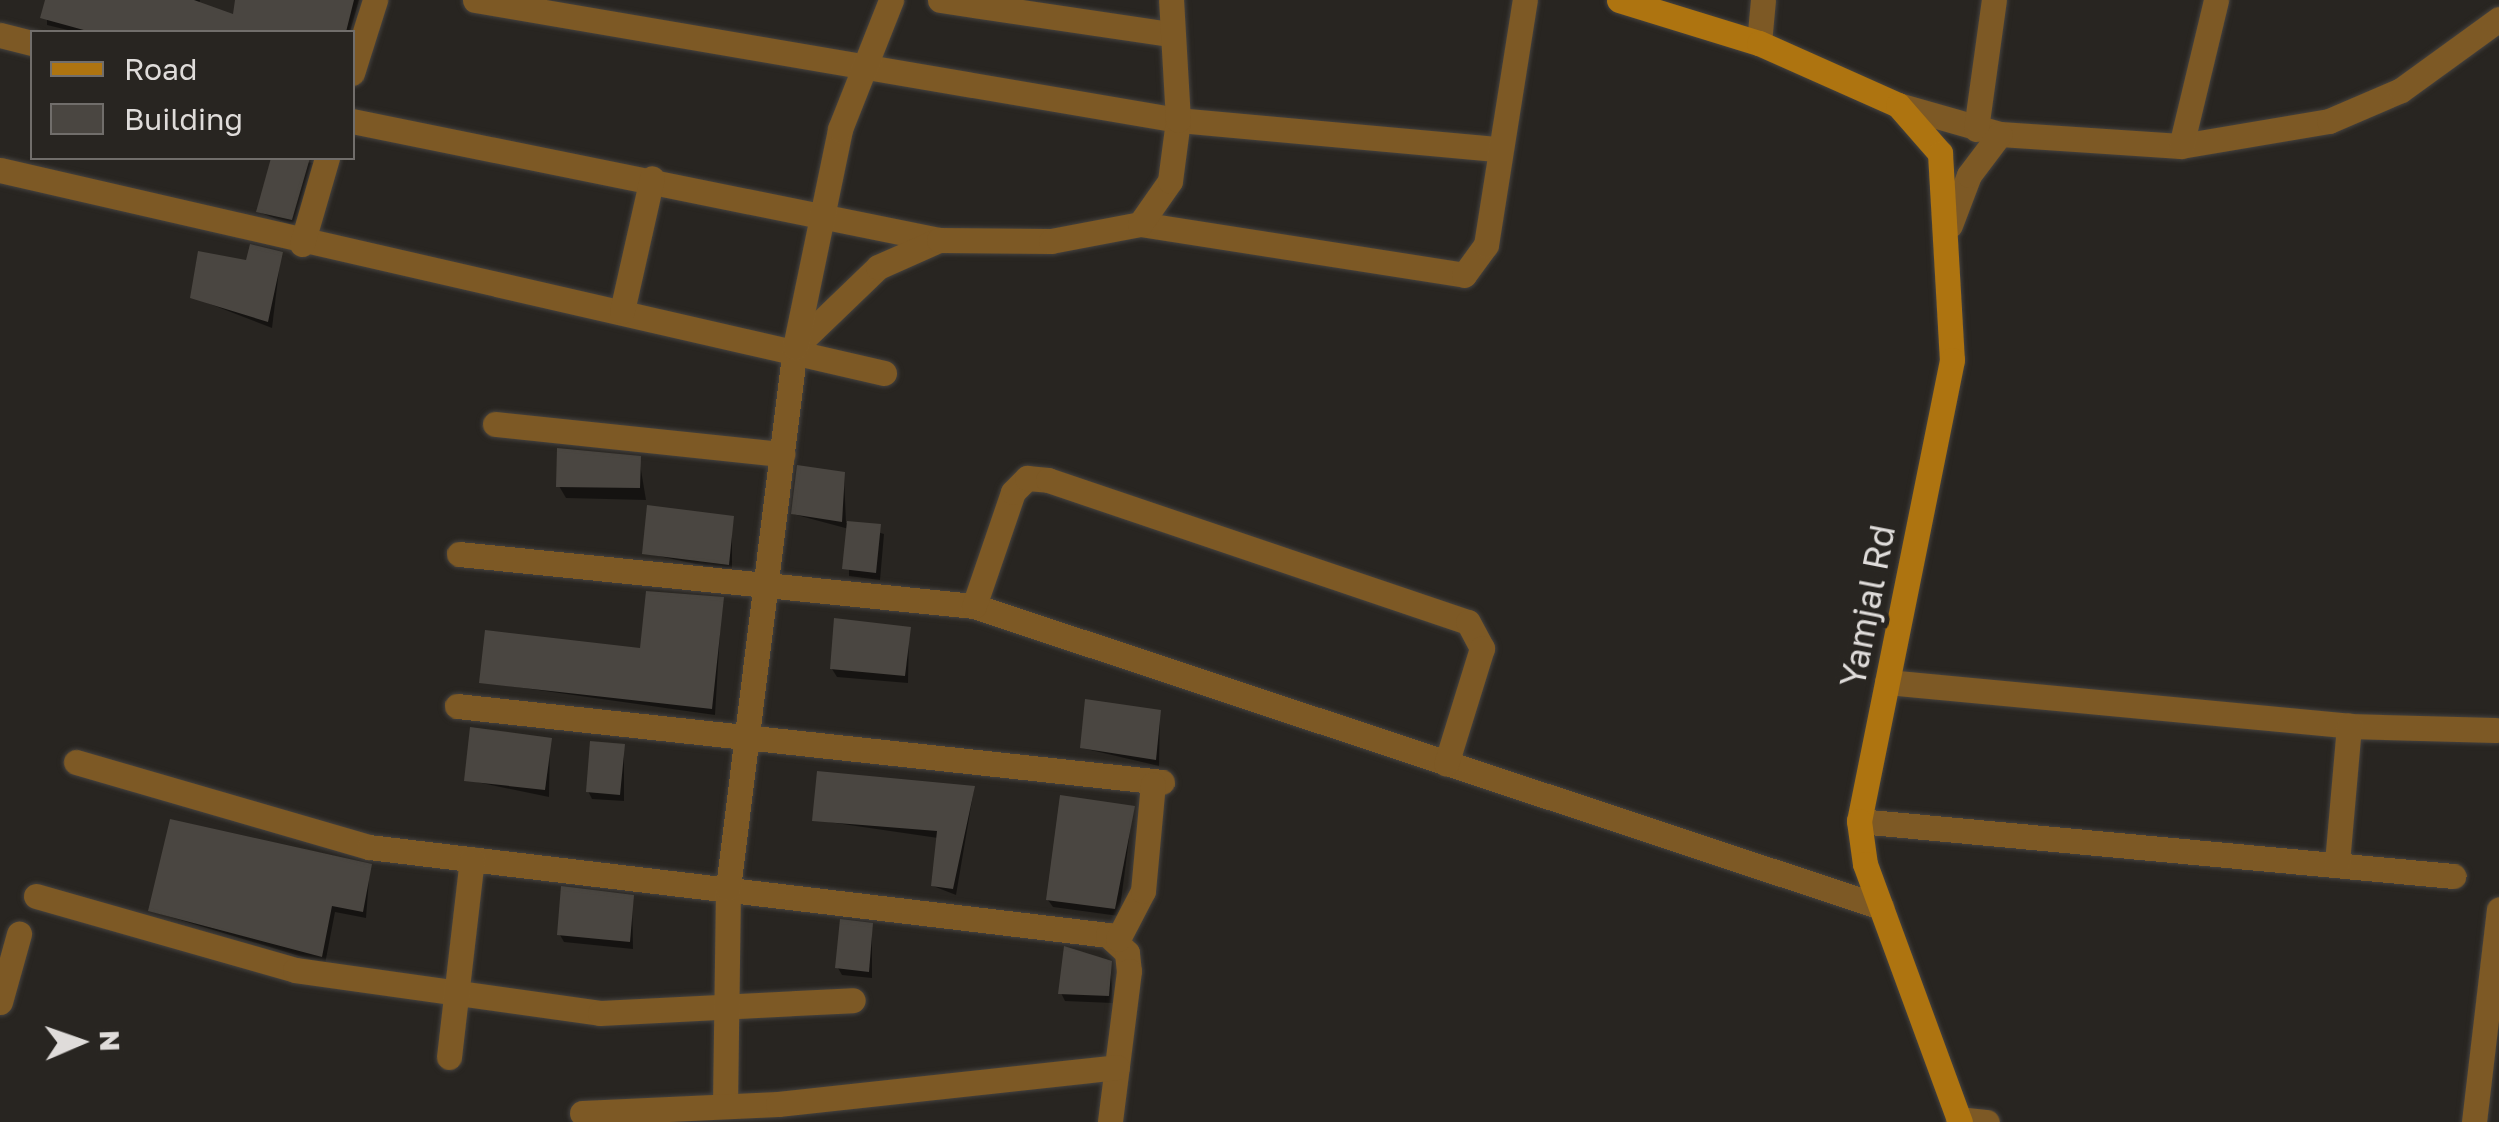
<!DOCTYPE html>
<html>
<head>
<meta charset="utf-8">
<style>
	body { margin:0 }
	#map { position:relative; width:2499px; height:1122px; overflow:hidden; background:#282521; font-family:"Golos Text",sans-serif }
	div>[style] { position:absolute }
	.shadow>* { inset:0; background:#0007 }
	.building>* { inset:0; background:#4a4641 }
	.roads { filter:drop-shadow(0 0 2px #45423f) drop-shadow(0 0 2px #45423f) }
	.minor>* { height:25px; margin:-12.5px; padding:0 12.5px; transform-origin:12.5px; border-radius:12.5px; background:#7d5925 }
	.secondary>* { height:25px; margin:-12.5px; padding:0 12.5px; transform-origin:12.5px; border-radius:12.5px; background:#ae7410 }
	span { translate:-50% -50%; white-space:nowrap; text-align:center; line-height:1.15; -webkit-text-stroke:10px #282521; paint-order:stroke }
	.street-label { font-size:35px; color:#dfdcda }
	.legend { position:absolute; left:30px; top:30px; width:325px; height:130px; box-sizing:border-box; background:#282521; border:2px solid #716e6b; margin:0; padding:12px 18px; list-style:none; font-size:30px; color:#dfdcda }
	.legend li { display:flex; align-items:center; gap:20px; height:50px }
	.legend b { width:50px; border:2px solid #716e6b }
	.north { position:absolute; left:30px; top:992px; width:100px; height:100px; -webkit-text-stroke:8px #282521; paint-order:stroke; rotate:88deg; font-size:28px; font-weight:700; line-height:40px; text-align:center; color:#dfdcda }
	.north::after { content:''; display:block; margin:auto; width:35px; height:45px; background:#dfdcda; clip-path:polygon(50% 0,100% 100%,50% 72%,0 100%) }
</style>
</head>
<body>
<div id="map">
	<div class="shadow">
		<div style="clip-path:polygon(47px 0,200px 0,198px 7px,258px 23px,264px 0,359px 0,350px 32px,76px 32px,47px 25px)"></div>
		<div style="clip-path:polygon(273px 158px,314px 163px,296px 227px,259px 212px)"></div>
		<div style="clip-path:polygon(281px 254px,272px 328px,192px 297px,248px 263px)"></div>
		<div style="clip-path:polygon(639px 458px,646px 500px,566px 498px,559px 486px)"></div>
		<div style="clip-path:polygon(844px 475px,846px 523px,884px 534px,880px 580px,849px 576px,849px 529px,793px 514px)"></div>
		<div style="clip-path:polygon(732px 518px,732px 572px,645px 553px)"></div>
		<div style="clip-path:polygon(722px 599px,715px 715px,482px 682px,642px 651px)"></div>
		<div style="clip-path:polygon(909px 629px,908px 683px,837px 677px,832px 669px)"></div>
		<div style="clip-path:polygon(1160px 712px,1159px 766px,1082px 748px)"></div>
		<div style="clip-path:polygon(550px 740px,549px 797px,467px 780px)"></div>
		<div style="clip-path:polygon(624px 747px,624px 801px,592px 799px,588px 791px)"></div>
		<div style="clip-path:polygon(974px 789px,956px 895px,933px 886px,938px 838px,815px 820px)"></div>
		<div style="clip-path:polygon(1133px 808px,1119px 916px,1053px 907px,1048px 900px)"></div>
		<div style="clip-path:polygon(370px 866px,366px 918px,335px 912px,325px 964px,151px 911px)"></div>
		<div style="clip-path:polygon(632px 897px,633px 949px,564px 942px,560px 935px)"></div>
		<div style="clip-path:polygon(872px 926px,872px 978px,842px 975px,838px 968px)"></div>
		<div style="clip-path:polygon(1110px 963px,1113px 1003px,1065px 1001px,1061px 993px)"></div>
	</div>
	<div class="building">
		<div style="clip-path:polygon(45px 0,194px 0,233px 14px,235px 0,354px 0,346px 32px,91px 32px,40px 18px)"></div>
		<div style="clip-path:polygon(271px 158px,310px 158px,292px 220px,256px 212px)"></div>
		<div style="clip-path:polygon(250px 244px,283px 252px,268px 322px,190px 298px,198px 251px,246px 260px)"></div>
		<div style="clip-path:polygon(557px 448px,641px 456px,640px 488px,556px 487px)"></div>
		<div style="clip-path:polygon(797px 465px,845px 472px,842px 522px,791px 514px)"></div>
		<div style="clip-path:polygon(647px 505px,734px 516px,729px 565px,642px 554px)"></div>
		<div style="clip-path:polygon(847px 521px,881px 524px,876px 573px,842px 569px)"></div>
		<div style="clip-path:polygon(646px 591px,724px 597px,712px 709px,479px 683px,485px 630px,640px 648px)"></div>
		<div style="clip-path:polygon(834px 618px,911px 627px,905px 676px,830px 669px)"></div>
		<div style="clip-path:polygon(1085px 699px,1161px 710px,1156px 760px,1080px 748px)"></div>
		<div style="clip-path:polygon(470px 727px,552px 738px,545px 790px,464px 781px)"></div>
		<div style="clip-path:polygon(590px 741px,625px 744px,620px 795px,586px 792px)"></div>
		<div style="clip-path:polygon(817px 771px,975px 786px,953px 889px,931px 886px,937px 831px,812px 821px)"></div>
		<div style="clip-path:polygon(1060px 795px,1135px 806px,1115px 909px,1046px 900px)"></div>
		<div style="clip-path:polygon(170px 819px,372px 864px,363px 912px,332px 906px,322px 957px,148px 911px)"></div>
		<div style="clip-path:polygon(561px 886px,634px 895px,630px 942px,557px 935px)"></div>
		<div style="clip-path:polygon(840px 919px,873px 923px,869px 972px,835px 968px)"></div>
		<div style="clip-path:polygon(1064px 946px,1112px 961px,1109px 996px,1058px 994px)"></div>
	</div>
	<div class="roads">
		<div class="minor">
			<div style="left:475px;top:0;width:713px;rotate:9.69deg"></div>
			<div style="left:1178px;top:120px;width:318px;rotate:5.2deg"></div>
			<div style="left:940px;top:0;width:233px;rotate:8.4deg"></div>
			<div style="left:0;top:35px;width:33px;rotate:14deg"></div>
			<div style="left:1759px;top:43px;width:43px;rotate:-84.7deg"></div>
			<div style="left:352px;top:73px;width:77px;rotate:-72.5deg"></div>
			<div style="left:1898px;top:105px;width:106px;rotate:15.9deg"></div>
			<div style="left:2000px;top:134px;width:181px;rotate:3.8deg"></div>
			<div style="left:2181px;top:146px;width:150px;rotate:-9.6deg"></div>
			<div style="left:2329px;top:121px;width:78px;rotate:-23.3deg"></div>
			<div style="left:2401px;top:90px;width:121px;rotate:-35.9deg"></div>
			<div style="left:352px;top:121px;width:599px;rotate:11.46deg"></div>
			<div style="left:1976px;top:129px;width:130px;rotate:-82.1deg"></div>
			<div style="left:2181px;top:146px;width:150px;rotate:-76.5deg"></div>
			<div style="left:0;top:170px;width:907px;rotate:12.93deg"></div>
			<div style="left:1140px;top:224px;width:328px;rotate:8.9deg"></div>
			<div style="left:1464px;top:275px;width:37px;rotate:-54deg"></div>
			<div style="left:1486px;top:245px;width:248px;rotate:-81deg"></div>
			<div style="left:1950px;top:225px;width:53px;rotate:-69.2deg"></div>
			<div style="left:1969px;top:175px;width:51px;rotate:-52.9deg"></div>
			<div style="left:302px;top:244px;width:90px;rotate:-73.8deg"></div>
			<div style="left:622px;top:311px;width:136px;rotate:-77.3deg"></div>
			<div style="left:795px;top:347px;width:115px;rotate:-43.9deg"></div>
			<div style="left:878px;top:267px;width:67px;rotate:-23.9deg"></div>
			<div style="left:939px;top:240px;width:112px;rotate:0.5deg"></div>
			<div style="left:1051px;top:241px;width:91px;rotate:-10.8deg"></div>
			<div style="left:1140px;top:224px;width:52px;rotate:-55.1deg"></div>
			<div style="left:1170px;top:181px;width:62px;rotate:-82.5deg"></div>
			<div style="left:1178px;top:120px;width:120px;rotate:-93.3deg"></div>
			<div style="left:495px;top:424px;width:289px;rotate:6deg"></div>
			<div style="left:459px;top:554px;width:518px;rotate:5.77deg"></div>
			<div style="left:974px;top:606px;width:956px;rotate:18.36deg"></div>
			<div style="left:974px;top:606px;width:120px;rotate:-71.1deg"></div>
			<div style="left:1013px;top:492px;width:20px;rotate:-45deg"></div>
			<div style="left:1027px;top:478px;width:21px;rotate:5deg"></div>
			<div style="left:1048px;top:480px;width:443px;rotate:18.7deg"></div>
			<div style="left:1468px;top:622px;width:30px;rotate:62deg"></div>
			<div style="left:1482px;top:648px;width:121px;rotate:107.2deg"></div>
			<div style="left:1887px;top:682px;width:464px;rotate:5.4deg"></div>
			<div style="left:2349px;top:726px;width:146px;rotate:1.6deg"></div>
			<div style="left:457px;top:706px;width:709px;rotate:6.15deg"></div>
			<div style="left:76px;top:762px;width:305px;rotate:16.2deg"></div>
			<div style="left:369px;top:847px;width:744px;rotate:6.79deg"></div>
			<div style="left:1108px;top:935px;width:26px;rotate:43deg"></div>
			<div style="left:1127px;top:953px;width:18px;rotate:84deg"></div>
			<div style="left:1129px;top:971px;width:152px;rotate:97.2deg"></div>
			<div style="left:1859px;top:821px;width:597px;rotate:5.29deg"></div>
			<div style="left:2337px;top:863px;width:138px;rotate:-85deg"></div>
			<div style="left:36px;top:896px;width:269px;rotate:15.9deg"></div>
			<div style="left:295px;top:970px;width:308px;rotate:8deg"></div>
			<div style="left:600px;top:1013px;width:253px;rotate:-2.9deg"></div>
			<div style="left:1118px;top:939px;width:54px;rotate:-62.5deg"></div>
			<div style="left:1143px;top:891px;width:107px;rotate:-84.7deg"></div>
			<div style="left:0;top:1002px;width:71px;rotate:-74.4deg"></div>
			<div style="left:449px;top:1057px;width:199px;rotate:-83.4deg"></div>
			<div style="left:725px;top:1105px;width:217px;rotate:-89.2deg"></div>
			<div style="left:728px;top:888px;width:545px;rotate:-82.94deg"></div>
			<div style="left:795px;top:347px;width:223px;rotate:-78.3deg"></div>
			<div style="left:840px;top:129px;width:139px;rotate:-68.4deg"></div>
			<div style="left:582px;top:1113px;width:196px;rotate:-2.6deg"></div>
			<div style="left:778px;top:1104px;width:341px;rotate:-6.2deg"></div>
			<div style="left:1958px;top:1119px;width:29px;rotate:6deg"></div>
			<div style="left:2474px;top:1122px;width:214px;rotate:-83.3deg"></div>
		</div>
		<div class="secondary">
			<div style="left:1619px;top:0;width:146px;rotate:17.1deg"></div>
			<div style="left:1759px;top:43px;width:152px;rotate:24deg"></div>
			<div style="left:1898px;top:105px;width:64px;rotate:48.8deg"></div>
			<div style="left:1940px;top:153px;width:207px;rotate:86.7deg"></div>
			<div style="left:1952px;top:360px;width:470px;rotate:101.4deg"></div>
			<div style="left:1859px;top:821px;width:43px;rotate:82.1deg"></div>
			<div style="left:1865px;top:864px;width:275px;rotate:69.8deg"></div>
		</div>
	</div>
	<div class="street-label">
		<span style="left:1867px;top:606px;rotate:-79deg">Yamjal Rd</span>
	</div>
	<ul class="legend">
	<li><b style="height:12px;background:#ae7410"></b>Road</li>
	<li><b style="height:28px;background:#4a4641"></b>Building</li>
	</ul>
	<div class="north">N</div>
</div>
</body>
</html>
